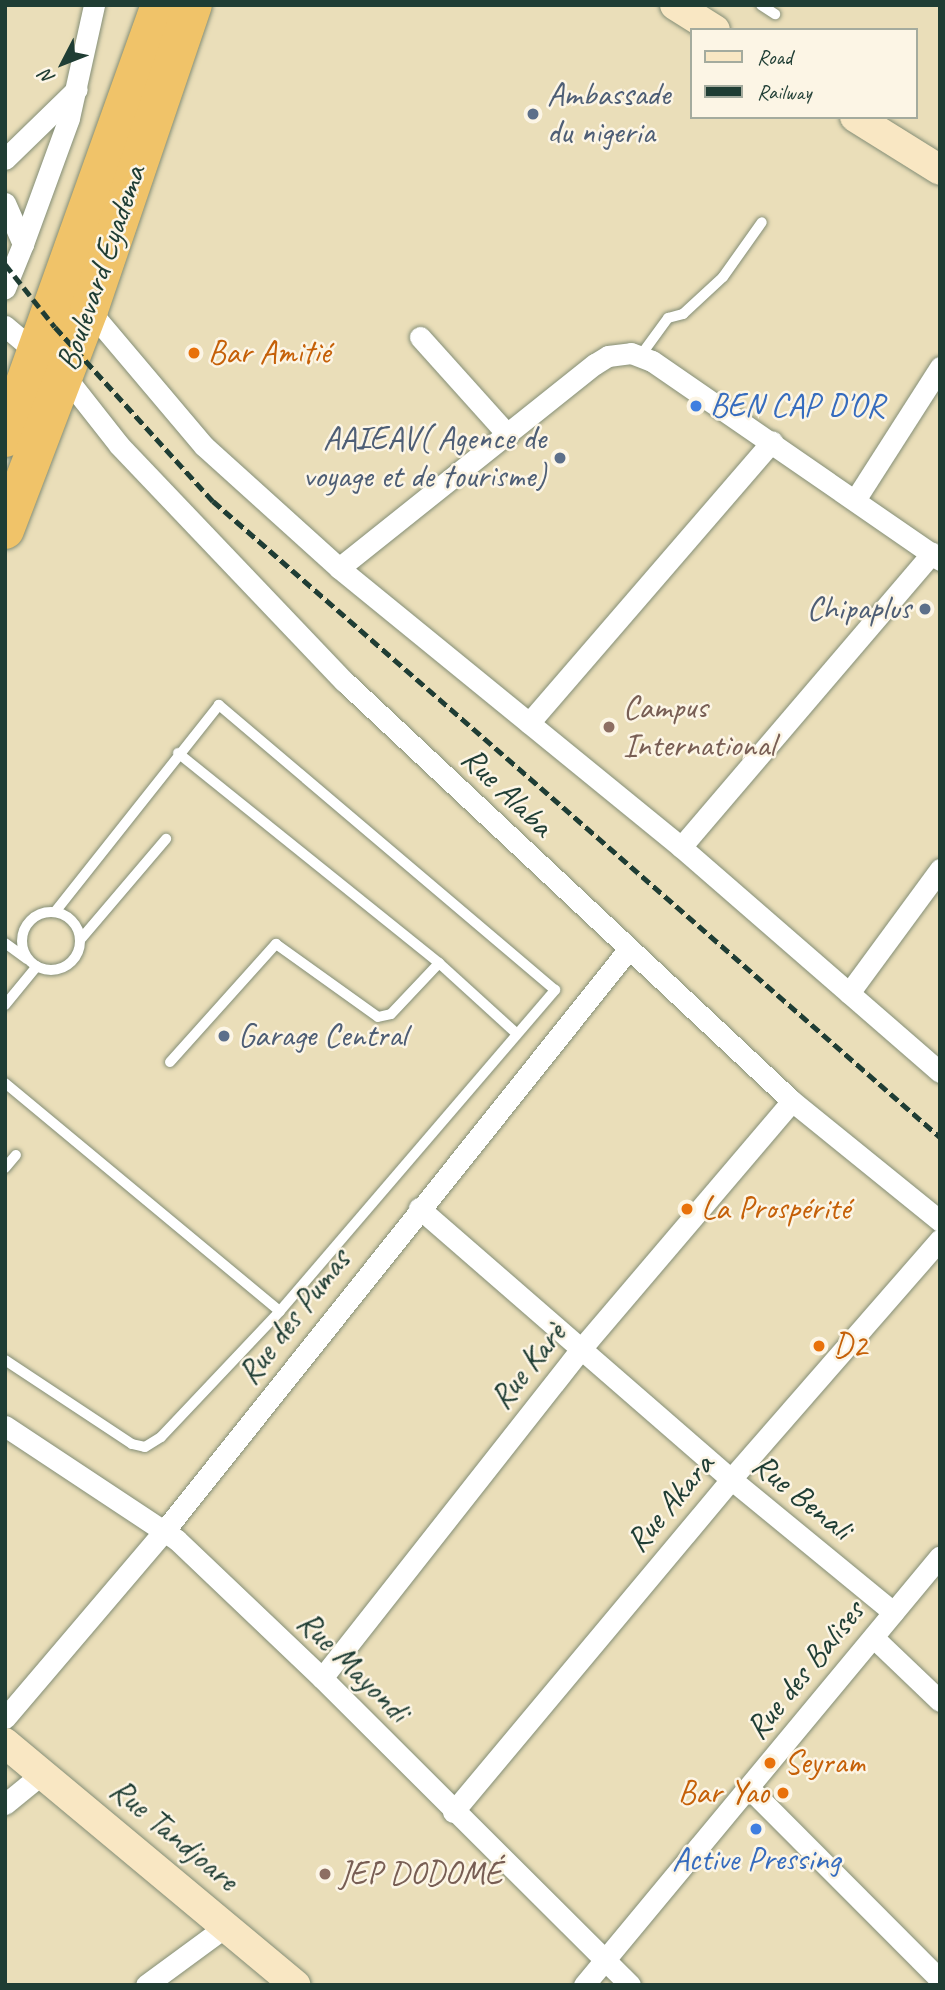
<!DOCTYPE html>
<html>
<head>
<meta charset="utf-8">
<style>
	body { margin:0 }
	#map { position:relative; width:945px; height:1990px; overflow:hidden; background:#eadeb9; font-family:Caveat,sans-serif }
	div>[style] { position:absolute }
	.roads { filter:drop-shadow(0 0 2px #848e76) drop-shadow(0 0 2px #848e76) }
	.lane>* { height:10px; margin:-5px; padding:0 5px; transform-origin:5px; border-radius:5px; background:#fff }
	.lane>.ring { margin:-5px; padding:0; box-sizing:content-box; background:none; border:10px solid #fff; border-radius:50% }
	.street>* { height:21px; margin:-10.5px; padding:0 10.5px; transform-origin:10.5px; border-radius:10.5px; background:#fff }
	.secondary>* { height:30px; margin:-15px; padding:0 15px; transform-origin:15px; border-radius:15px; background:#f9e7c3 }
	.highway>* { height:38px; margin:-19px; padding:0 19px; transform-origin:19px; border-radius:19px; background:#f0c369 }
	.rail>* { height:5px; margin-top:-2.5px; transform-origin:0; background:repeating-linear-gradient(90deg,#1f3d34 0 10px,transparent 0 15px) }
	.dots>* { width:19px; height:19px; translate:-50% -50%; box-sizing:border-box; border:4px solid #fcf5e5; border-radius:50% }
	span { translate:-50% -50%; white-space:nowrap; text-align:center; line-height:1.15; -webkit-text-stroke:5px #fcf5e5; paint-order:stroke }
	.service-label { font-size:33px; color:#4e5e75 }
	.left { translate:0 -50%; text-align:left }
	.right { translate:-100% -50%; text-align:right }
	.street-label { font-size:33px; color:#1f3d34 }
	.food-label { font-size:33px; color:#c56008 }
	.shop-label { font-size:33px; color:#366cbe }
	.education-label { font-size:33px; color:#785e54 }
	.frame { position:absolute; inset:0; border:7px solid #1f3d34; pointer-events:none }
	.legend { position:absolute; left:690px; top:28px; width:228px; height:91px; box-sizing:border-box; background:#fcf5e5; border:2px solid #a4ab9e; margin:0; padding:9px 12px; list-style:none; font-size:21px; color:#1f3d34 }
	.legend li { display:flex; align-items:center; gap:14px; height:35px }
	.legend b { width:35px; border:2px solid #a4ab9e }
	.north { position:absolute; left:28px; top:28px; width:70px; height:70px; -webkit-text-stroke:5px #fcf5e5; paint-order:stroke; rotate:228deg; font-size:19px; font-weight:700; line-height:28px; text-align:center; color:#1f3d34 }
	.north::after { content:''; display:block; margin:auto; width:24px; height:32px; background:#1f3d34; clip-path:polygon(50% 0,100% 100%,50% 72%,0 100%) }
</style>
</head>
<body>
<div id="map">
	<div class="roads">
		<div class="lane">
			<div style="left:761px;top:5px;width:17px;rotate:33deg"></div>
			<div style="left:641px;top:355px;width:46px;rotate:-53.9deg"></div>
			<div style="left:668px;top:318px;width:16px;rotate:-15deg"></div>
			<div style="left:683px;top:314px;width:54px;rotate:-42.8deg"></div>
			<div style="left:723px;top:277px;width:67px;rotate:-54.7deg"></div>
			<div style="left:178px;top:753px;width:335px;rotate:38.8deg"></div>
			<div style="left:439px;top:963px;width:105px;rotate:42.3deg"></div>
			<div class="ring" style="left:22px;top:912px;width:48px;height:48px"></div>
			<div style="left:80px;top:940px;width:133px;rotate:-49.6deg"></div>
			<div style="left:5px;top:943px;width:27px;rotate:36deg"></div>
			<div style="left:5px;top:1005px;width:50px;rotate:-50.6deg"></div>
			<div style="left:170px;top:1062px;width:159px;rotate:-48.1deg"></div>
			<div style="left:276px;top:944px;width:125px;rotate:35.6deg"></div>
			<div style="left:378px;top:1017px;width:13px;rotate:-13deg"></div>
			<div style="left:391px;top:1014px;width:70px;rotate:-46.7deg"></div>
			<div style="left:5px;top:1083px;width:357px;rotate:39.7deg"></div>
			<div style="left:5px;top:1168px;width:17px;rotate:-50deg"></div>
			<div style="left:5px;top:1360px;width:152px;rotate:33.5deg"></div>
			<div style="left:132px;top:1444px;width:13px;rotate:13deg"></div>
			<div style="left:145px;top:1447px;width:19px;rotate:-32deg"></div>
			<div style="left:161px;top:1437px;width:173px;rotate:-46.6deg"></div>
			<div style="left:280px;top:1311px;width:423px;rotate:-49.4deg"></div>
			<div style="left:555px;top:990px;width:441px;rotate:-139.7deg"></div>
			<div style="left:219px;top:705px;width:264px;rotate:128.4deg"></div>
		</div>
		<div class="street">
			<div style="left:5px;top:159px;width:100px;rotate:-44.2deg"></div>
			<div style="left:5px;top:203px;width:45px;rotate:66.3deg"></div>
			<div style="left:23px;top:244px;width:48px;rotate:112.2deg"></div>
			<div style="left:23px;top:244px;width:134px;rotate:-69.9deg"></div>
			<div style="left:69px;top:118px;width:116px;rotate:-77.5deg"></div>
			<div style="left:89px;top:310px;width:178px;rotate:49.8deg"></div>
			<div style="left:204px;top:446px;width:182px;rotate:42.1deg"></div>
			<div style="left:339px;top:568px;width:441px;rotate:39.2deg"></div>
			<div style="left:681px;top:847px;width:343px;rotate:41deg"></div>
			<div style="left:5px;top:326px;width:43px;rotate:40.3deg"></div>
			<div style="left:420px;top:337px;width:132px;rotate:48.1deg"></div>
			<div style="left:64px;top:375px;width:89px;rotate:51.8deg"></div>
			<div style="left:119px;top:445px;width:327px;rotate:46.4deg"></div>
			<div style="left:345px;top:682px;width:613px;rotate:43.15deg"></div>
			<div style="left:792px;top:1101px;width:191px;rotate:39deg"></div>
			<div style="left:855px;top:500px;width:158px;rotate:-57.4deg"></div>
			<div style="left:339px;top:568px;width:327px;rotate:-38.6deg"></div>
			<div style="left:595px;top:364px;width:15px;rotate:-32deg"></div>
			<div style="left:608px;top:356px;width:23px;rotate:-7deg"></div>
			<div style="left:631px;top:353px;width:22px;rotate:21deg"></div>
			<div style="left:652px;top:361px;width:350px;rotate:34.6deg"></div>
			<div style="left:529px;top:723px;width:372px;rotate:-49.2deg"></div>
			<div style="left:681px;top:847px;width:387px;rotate:-49.5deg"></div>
			<div style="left:849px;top:993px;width:154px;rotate:-53.7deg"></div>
			<div style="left:419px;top:1208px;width:413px;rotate:41deg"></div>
			<div style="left:731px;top:1479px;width:210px;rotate:39.4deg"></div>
			<div style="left:5px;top:1426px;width:206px;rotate:33.5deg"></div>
			<div style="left:177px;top:1540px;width:200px;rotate:43.6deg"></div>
			<div style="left:322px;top:1678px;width:435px;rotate:44.9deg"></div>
			<div style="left:874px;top:1638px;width:91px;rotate:43.7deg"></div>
			<div style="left:322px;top:1678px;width:417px;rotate:-51.8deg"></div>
			<div style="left:580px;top:1350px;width:327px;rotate:-49.6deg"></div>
			<div style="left:5px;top:1718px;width:247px;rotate:-49.6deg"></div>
			<div style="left:165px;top:1530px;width:741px;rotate:-51.41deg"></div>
			<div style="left:749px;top:1788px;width:271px;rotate:45.1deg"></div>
			<div style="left:5px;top:1804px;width:49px;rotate:-39.2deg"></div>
			<div style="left:453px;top:1812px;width:434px;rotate:-50.1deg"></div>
			<div style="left:731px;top:1479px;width:318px;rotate:-48.9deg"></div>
			<div style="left:146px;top:1985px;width:98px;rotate:-36.3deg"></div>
			<div style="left:584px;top:1985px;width:557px;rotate:-50.31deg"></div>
		</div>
		<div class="secondary">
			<div style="left:675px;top:5px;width:47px;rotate:32deg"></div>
			<div style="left:855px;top:117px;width:100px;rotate:31.9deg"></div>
			<div style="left:5px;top:1743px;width:378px;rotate:39.8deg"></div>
		</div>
		<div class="highway">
			<div style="left:5px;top:438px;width:460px;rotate:-70.3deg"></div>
			<div style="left:5px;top:530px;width:235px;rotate:-69.1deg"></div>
			<div style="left:89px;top:310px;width:322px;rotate:-71.2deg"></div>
		</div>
	</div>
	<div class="rail">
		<div style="left:5px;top:264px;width:80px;rotate:51.6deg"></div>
		<div style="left:55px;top:327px;width:235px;rotate:47.8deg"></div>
		<div style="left:213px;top:501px;width:966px;rotate:41.18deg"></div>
	</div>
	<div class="dots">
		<div style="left:533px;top:114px;background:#5c6f8a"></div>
		<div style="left:194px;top:353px;background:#e8710a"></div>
		<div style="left:696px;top:406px;background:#3f7fe0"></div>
		<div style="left:560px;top:458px;background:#5c6f8a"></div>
		<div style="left:925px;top:609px;background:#5c6f8a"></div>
		<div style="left:609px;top:727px;background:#8d6e63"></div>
		<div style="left:224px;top:1036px;background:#5c6f8a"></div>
		<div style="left:687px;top:1209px;background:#e8710a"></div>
		<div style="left:819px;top:1346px;background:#e8710a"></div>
		<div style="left:770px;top:1763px;background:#e8710a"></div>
		<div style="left:783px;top:1793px;background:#e8710a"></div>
		<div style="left:756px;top:1829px;background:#3f7fe0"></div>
		<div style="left:325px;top:1874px;background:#8d6e63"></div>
	</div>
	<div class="service-label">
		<span class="left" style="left:547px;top:114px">Ambassade<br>du nigeria</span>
		<span class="right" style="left:546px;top:458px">AAIEAV( Agence de<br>voyage et de tourisme)</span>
		<span class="right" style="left:911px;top:609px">Chipaplus</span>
		<span class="left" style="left:238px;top:1036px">Garage Central</span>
	</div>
	<div class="street-label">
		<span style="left:101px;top:268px;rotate:-71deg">Boulevard Eyadema</span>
		<span style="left:507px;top:792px;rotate:44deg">Rue Alaba</span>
		<span style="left:294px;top:1317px;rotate:-52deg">Rue des Pumas</span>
		<span style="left:528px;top:1366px;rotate:-51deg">Rue Karè</span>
		<span style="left:802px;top:1497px;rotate:39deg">Rue Benali</span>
		<span style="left:670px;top:1503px;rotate:-50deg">Rue Akara</span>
		<span style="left:353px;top:1667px;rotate:45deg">Rue Mayondi</span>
		<span style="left:805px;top:1670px;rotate:-51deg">Rue des Balises</span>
		<span style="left:174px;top:1835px;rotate:40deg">Rue Tandjoare</span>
	</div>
	<div class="food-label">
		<span class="left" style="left:208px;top:353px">Bar Amitié</span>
		<span class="left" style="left:701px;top:1209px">La Prospérité</span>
		<span class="left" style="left:833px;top:1346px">D2</span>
		<span class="left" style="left:784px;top:1763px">Seyram</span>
		<span class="right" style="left:769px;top:1793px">Bar Yao</span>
	</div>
	<div class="shop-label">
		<span class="left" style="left:710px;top:406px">BEN CAP D'OR</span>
		<span style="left:756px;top:1860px">Active Pressing</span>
	</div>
	<div class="education-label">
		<span class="left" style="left:623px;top:727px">Campus<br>International</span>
		<span class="left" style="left:339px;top:1874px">JEP DODOMÉ</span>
	</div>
	<div class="frame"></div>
	<ul class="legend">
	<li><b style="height:9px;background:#f9e7c3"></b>Road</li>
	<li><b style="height:9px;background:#1f3d34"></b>Railway</li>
	</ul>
	<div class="north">N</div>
</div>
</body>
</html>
